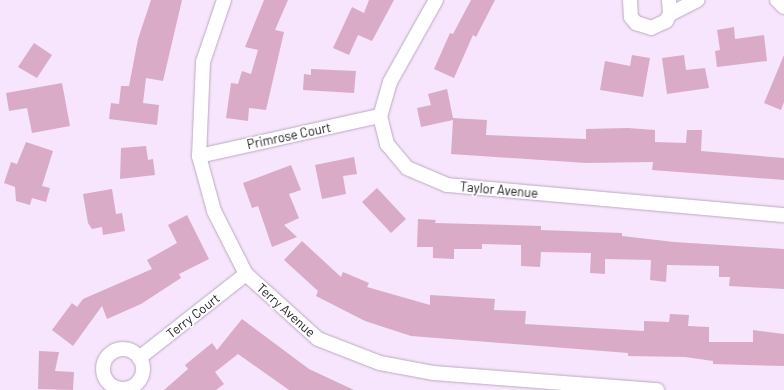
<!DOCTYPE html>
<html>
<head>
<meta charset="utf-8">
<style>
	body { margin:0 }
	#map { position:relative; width:784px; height:390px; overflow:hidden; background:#f6e5fc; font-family:Barlow,sans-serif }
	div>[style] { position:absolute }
	.building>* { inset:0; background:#daabc7 }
	.roads { filter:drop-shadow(0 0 1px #baaabf) drop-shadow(0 0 1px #baaabf) }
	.street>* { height:14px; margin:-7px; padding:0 7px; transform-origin:7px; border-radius:7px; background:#fff }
	.street>.ring { margin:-7px; padding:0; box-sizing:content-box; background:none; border:14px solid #fff; border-radius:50% }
	span { translate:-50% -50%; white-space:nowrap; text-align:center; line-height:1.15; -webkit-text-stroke:3.5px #fff; paint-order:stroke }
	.street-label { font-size:13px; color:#211b23 }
</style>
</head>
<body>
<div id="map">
	<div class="building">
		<div style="clip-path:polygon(151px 0,182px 0,163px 81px,146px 78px,143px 103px,159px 105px,157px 125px,109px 119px,111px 103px,119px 104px,121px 86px,129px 86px,138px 39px)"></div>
		<div style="clip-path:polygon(264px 0,288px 0,275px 30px,284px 32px,266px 110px,249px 108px,248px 121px,226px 118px,231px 83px,238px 84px,242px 71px,251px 74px,258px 50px,245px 47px)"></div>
		<div style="clip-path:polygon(369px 0,394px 0,372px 41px,358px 35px,349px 55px,333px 48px,352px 7px,364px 13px)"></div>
		<div style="clip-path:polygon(471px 0,495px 0,476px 37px,473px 35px,454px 78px,434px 69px,450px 33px,453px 34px)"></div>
		<div style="clip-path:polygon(734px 27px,735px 39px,764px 35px,767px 61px,717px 67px,715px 51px,720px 50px,717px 30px)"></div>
		<div style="clip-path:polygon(34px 43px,52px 55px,37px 78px,18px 67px)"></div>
		<div style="clip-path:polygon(632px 55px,650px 58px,643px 97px,600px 90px,605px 61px,630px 66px)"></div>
		<div style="clip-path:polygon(684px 55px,686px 70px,705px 68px,709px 88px,667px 94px,662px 58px)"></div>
		<div style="clip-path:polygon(784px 55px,784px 102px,781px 110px,764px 103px)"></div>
		<div style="clip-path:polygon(311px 69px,356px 71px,354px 93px,303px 90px,304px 74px,311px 75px)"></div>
		<div style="clip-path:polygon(62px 83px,70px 126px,32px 133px,27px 108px,9px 111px,6px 93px)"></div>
		<div style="clip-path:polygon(447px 89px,453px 118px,487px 120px,486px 135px,586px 139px,586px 129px,628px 128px,655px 130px,655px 142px,686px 143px,687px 130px,702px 130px,701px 151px,784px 158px,784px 180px,652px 170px,653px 162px,586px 163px,451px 154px,453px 120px,421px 127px,417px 108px,431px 105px,428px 94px)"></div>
		<div style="clip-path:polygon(26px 142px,53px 151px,42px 186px,50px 188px,46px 202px,32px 198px,30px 205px,16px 201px,15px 187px,4px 183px,11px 162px,17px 164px)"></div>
		<div style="clip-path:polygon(146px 146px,148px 160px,153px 159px,155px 175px,120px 179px,121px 148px)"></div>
		<div style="clip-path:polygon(354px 157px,357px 174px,343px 176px,346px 194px,322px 199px,315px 165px)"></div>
		<div style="clip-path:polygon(291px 165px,301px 190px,289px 194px,299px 218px,284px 225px,297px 237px,272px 247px,258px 206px,252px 208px,243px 183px)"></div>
		<div style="clip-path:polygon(377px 188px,406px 219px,391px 233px,362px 202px)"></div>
		<div style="clip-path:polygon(112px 189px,116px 214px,122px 213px,125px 231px,103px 235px,102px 227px,92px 229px,88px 223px,83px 194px)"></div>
		<div style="clip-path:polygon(187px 215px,209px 259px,179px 274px,181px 278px,141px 304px,107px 319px,102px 306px,73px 346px,52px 330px,72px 303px,77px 307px,83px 299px,152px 269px,147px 260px,177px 243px,168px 225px)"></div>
		<div style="clip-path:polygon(418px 219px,436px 220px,435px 223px,541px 226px,541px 230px,622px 233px,622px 236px,674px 242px,784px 249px,784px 289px,729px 286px,730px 277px,719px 277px,719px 266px,667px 265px,666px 282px,650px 280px,651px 260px,605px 259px,605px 274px,590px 273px,591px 253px,541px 252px,540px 267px,521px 266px,521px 245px,482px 244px,482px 249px,454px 249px,454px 259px,433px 258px,433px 247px,417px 247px)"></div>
		<div style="clip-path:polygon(302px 241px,341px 277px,343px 272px,369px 283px,367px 287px,430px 305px,430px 295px,495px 299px,494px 310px,526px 311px,525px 324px,644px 331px,644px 321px,669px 322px,670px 314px,689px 315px,688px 326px,709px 327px,709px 342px,753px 342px,753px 330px,784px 334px,784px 366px,713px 364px,713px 361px,685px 357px,628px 356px,628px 353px,411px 336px,365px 321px,316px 296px,318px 291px,284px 260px)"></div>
		<div style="clip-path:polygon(242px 319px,309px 369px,354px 390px,289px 390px,238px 354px,215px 372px,224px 384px,216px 390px,164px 390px,188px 369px,185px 365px,212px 343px,217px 350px)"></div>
		<div style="clip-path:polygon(39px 351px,59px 352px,55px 371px,74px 372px,73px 390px,38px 389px)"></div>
	</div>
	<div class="roads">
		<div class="street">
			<div style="left:224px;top:0;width:65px;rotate:108.7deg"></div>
			<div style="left:203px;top:62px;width:94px;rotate:92.4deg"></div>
			<div style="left:199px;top:156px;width:57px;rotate:74.7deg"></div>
			<div style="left:214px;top:211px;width:71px;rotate:63.1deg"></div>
			<div style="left:246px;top:274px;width:97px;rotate:42.1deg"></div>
			<div style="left:318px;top:339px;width:66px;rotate:21.2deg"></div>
			<div style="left:380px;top:363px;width:55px;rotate:10.5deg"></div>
			<div style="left:434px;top:373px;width:224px;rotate:4.4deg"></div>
			<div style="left:436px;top:0;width:94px;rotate:119.3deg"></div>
			<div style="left:390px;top:82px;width:35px;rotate:106deg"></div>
			<div style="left:380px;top:116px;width:29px;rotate:76deg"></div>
			<div style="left:387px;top:144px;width:31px;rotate:50deg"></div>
			<div style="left:407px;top:168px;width:43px;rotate:23deg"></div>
			<div style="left:447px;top:185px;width:338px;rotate:5.1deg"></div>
			<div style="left:630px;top:0;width:17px;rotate:87deg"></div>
			<div style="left:631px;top:17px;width:8px;rotate:50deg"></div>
			<div style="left:636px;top:23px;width:16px;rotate:18deg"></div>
			<div style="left:651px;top:28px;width:17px;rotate:-25deg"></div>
			<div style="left:666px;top:21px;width:8px;rotate:-60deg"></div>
			<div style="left:670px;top:14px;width:14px;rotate:-94deg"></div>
			<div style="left:777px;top:0;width:10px;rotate:45deg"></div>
			<div style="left:670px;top:14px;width:31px;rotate:-27deg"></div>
			<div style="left:199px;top:156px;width:185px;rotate:-12.5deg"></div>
			<div class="ring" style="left:103px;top:349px;width:26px;height:26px"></div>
			<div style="left:139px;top:358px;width:136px;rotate:-38.1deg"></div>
		</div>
	</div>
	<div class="street-label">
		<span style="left:289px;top:136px;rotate:-12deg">Primrose Court</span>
		<span style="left:499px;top:190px;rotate:5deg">Taylor Avenue</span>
		<span style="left:286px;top:310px;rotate:42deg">Terry Avenue</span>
		<span style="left:193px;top:316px;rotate:-38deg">Terry Court</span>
	</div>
</div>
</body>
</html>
